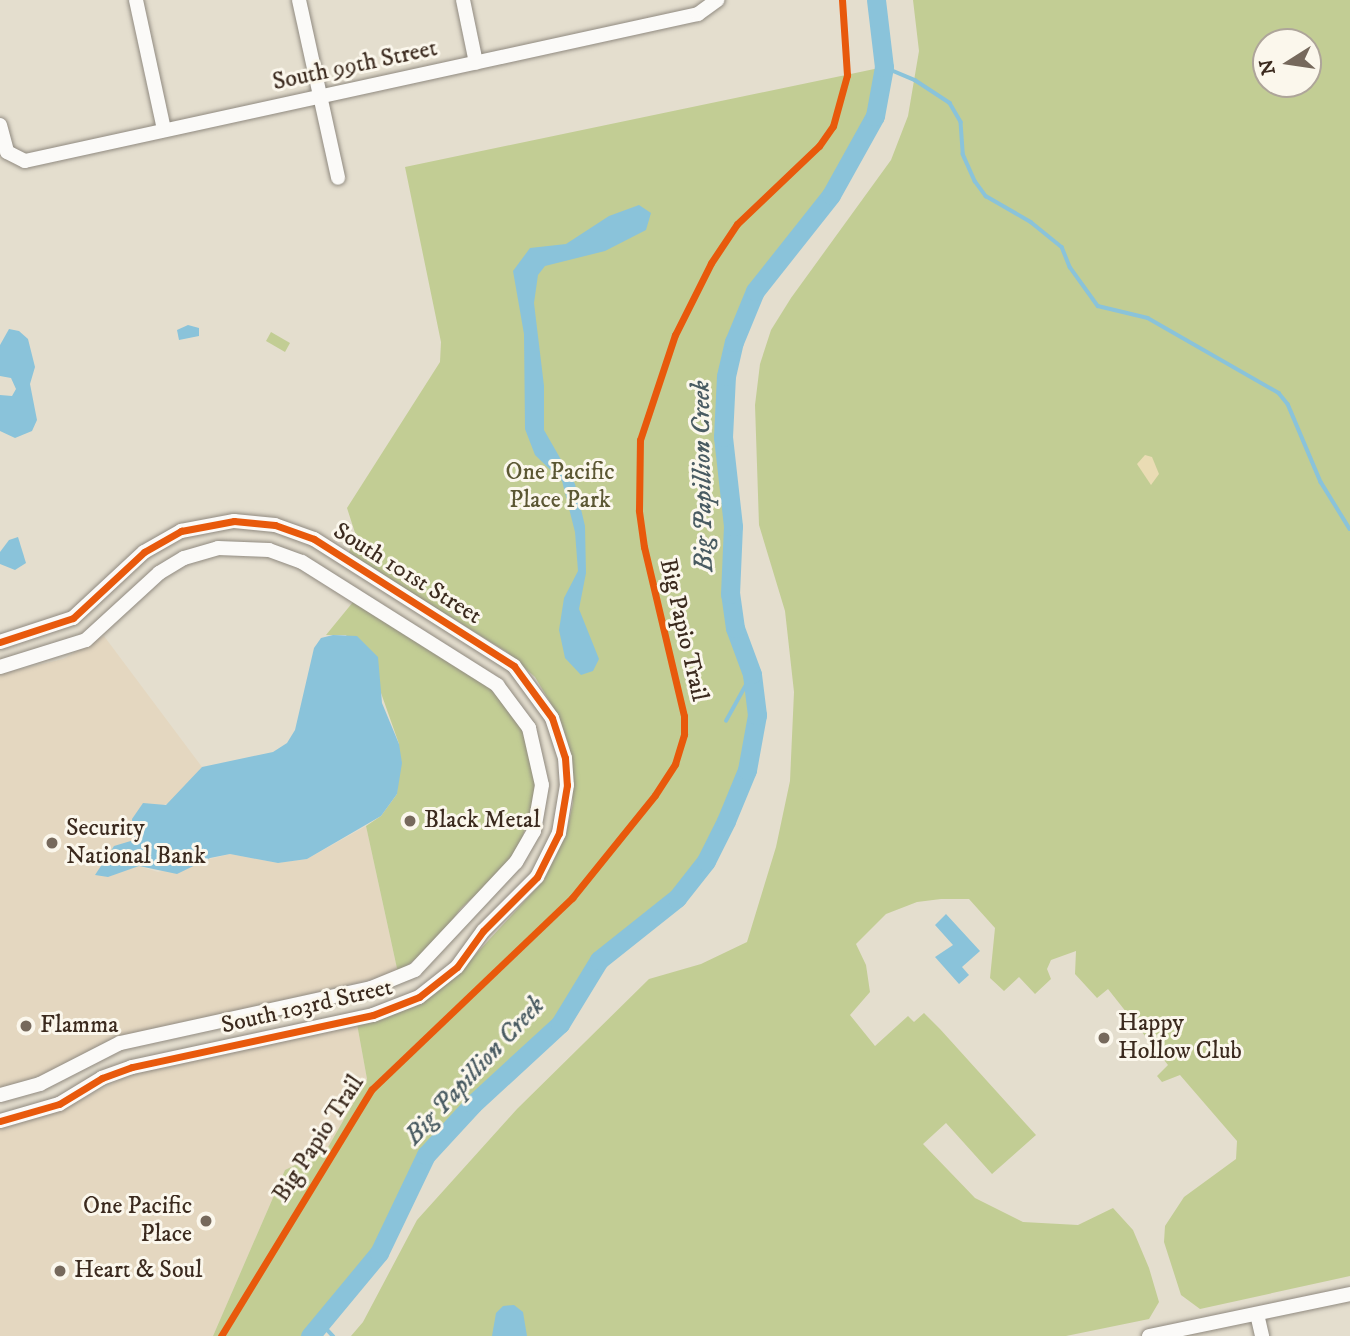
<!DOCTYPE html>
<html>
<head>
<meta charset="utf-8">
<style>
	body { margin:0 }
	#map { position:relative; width:1350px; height:1336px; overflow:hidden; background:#e4dece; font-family:"IM FELL DW Pica",serif }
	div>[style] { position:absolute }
	.built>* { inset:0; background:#e4d7c0 }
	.green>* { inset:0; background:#c2cd94 }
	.sand>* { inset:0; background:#eadcb4 }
	.water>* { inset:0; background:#8ac3da }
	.stream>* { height:3.5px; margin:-1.75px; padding:0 1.75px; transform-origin:1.75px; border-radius:1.75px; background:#8ac3da }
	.river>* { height:19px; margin:-9.5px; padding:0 9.5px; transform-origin:9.5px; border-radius:9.5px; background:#8ac3da }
	.roads { filter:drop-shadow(0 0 2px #908a80) drop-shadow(0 0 2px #908a80) }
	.minor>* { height:14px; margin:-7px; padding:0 7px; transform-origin:7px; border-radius:7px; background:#fbfaf8 }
	.cycleway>* { height:7px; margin:-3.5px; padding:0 3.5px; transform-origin:3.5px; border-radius:3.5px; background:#e8590c }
	.dots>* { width:19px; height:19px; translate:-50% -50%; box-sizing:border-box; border:4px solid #fbf7ec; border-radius:50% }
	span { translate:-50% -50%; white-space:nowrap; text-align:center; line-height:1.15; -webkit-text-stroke:6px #fbf7ec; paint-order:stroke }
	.street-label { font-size:24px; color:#3b2a1e }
	.park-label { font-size:24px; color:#5b5733 }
	.poi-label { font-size:24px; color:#3b2a1e }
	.left { translate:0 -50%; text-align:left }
	.right { translate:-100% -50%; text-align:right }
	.water-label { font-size:26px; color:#495b62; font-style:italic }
	.north { position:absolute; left:1252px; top:28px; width:70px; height:70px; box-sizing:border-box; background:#fbf7ec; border:2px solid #aea59a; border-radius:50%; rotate:258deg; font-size:19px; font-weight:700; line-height:28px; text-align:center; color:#3b2a1e }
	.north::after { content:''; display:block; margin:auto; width:24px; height:32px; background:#76695c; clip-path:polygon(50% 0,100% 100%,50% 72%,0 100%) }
</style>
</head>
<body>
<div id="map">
	<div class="built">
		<div style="clip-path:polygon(104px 636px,202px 767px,172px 802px,154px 808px,142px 804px,134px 840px,120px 847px,108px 877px,124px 868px,139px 866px,158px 872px,230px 854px,278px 863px,307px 859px,366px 826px,398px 973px,107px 1041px,49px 1073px,0 1088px,0 674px,63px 659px)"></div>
		<div style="clip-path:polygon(357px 1024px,367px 1079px,327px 1149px,285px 1170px,213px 1336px,0 1336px,0 1128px,61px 1110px,131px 1074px)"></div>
	</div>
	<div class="green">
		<div style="clip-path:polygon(evenodd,913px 0,1350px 0,1350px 1276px,1200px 1309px,1181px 1295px,1164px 1242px,1165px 1226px,1184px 1197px,1236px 1159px,1237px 1141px,1180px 1075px,1162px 1082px,1157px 1076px,1168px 1065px,1108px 989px,1097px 998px,1075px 974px,1076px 951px,1051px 960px,1047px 969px,1051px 979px,1035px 994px,1019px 977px,1004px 991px,990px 978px,995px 928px,969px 899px,941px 899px,917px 902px,886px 914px,856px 944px,866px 965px,870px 992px,850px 1015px,875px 1046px,908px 1016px,914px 1022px,924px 1013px,940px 1029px,1036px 1135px,992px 1174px,946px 1123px,923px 1144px,975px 1198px,1023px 1222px,1078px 1225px,1113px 1208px,1133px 1230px,1149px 1268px,1159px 1302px,1149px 1319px,1066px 1336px,351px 1336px,363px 1322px,417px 1220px,517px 1109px,649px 979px,701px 964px,747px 942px,776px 847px,790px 781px,794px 692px,785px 611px,759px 525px,755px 405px,760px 364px,771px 330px,791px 298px,891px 160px,908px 116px,919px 51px,913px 0,1266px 42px,1308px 42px,1308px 84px,1266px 84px,1266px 42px)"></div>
		<div style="clip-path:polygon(884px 67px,880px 101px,863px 143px,831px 195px,768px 270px,734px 342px,723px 406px,733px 526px,729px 574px,735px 628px,752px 674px,757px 715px,747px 770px,706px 861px,658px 915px,599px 960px,560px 1024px,473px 1104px,426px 1155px,379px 1253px,310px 1336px,213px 1336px,285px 1170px,327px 1149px,367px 1079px,357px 1024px,414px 1007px,454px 978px,544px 880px,566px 835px,573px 803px,568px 743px,559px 717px,535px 677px,507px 652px,348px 554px,356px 536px,347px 508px,440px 362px,441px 342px,405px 167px)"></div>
		<div style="clip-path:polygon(271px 332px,290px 343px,285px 352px,266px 341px)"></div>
		<div style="clip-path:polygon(353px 602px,488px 686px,521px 725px,535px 775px,535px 794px,520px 846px,500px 873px,461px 908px,436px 942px,398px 973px,366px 826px,381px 816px,397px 794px,399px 744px,381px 693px,346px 635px,326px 635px)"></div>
	</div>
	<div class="sand">
		<div style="clip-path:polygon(1145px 455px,1152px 457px,1159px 474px,1151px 485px,1137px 464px)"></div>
	</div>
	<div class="water">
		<div style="clip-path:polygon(639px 205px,651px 213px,646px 230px,605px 251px,545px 266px,538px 275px,534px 303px,544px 386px,544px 430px,575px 484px,585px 526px,586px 573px,579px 609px,599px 659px,593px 671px,581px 675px,565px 658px,559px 630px,564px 598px,578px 571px,575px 532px,562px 481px,535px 455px,525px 429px,524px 334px,513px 271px,530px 248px,566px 244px,609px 216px)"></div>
		<div style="clip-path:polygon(188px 325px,199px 328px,199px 336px,179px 340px,177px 330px)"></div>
		<div style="clip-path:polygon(9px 329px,19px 331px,28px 339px,35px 367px,30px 384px,37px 420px,32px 431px,15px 438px,0 431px,0 395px,12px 396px,16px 389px,11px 378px,0 376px,0 345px)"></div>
		<div style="clip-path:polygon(18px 537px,26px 563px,15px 570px,0 564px,0 552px,9px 540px)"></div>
		<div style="clip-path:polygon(333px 635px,357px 636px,378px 657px,382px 703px,399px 744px,402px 763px,397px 794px,381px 816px,307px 859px,278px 863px,230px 854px,210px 858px,177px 874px,139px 866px,108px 877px,95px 875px,114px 846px,134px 840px,132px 819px,143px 803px,166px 805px,202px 767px,273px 752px,287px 743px,295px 730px,314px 648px,321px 638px)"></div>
		<div style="clip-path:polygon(946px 914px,980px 951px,962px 967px,969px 975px,959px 984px,935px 957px,953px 945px,935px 925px)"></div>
		<div style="clip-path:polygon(514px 1305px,523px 1312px,527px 1336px,492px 1336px,496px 1313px,503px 1306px)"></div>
	</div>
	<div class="stream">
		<div style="left:884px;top:67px;width:34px;rotate:23deg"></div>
		<div style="left:915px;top:80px;width:42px;rotate:33.3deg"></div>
		<div style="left:950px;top:103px;width:22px;rotate:60deg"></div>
		<div style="left:961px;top:122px;width:32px;rotate:86deg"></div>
		<div style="left:963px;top:154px;width:30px;rotate:66deg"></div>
		<div style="left:975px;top:181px;width:19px;rotate:54deg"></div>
		<div style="left:986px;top:196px;width:52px;rotate:30deg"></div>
		<div style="left:1031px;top:222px;width:40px;rotate:39deg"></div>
		<div style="left:1062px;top:247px;width:22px;rotate:68deg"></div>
		<div style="left:1070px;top:267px;width:48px;rotate:54.3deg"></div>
		<div style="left:1098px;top:306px;width:51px;rotate:13.5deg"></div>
		<div style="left:1148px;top:318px;width:151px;rotate:29.8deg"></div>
		<div style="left:1279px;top:393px;width:14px;rotate:51deg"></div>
		<div style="left:1288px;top:404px;width:85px;rotate:67.1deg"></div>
		<div style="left:1321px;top:482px;width:55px;rotate:58.3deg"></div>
		<div style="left:726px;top:721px;width:54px;rotate:-61deg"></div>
		<div style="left:321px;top:1323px;width:18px;rotate:47deg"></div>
	</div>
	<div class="river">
		<div style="left:310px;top:1336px;width:108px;rotate:-50.3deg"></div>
		<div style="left:379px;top:1253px;width:109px;rotate:-64.4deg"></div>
		<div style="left:426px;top:1155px;width:69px;rotate:-47.3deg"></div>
		<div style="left:473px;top:1104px;width:118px;rotate:-42.6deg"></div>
		<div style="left:560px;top:1024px;width:75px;rotate:-58.6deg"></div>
		<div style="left:599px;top:960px;width:100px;rotate:-38.5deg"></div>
		<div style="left:677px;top:898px;width:47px;rotate:-51.9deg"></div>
		<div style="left:706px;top:861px;width:45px;rotate:-63.4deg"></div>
		<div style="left:726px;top:821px;width:55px;rotate:-67.6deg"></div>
		<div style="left:747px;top:770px;width:56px;rotate:-79.7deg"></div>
		<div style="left:757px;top:715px;width:41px;rotate:-97deg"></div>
		<div style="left:752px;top:674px;width:49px;rotate:-110.3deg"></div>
		<div style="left:735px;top:628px;width:34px;rotate:-98deg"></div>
		<div style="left:730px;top:594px;width:68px;rotate:-87.5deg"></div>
		<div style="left:733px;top:526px;width:90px;rotate:-96.4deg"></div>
		<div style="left:723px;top:437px;width:61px;rotate:-87.2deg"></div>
		<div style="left:726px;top:376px;width:35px;rotate:-77deg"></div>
		<div style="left:734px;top:342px;width:55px;rotate:-67.6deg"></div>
		<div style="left:755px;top:291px;width:122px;rotate:-51.6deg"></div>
		<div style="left:831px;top:195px;width:90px;rotate:-60.9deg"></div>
		<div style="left:875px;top:116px;width:50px;rotate:-79.6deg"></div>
		<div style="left:884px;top:67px;width:67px;rotate:-96.8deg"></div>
	</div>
	<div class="roads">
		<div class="minor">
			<div style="left:136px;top:0;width:133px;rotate:77.8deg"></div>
			<div style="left:299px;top:0;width:182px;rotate:77.6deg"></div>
			<div style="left:463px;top:0;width:64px;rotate:78.3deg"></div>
			<div style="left:0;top:125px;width:28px;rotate:75deg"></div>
			<div style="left:7px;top:152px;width:20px;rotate:27deg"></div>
			<div style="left:25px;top:161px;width:689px;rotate:-12.32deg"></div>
			<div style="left:698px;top:14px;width:24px;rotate:-36deg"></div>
			<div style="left:0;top:642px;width:77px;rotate:-18.2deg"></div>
			<div style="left:73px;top:618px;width:97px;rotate:-42.9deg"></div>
			<div style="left:144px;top:552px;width:43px;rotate:-29.6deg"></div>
			<div style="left:181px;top:531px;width:54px;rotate:-10.7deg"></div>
			<div style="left:234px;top:521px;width:41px;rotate:5.6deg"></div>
			<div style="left:275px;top:525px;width:41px;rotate:19.7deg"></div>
			<div style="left:314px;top:539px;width:237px;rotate:32.4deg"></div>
			<div style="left:514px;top:666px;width:64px;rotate:53.8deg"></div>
			<div style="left:552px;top:718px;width:42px;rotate:72deg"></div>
			<div style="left:565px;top:758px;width:27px;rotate:86deg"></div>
			<div style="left:567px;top:785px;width:49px;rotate:99.5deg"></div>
			<div style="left:559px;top:833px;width:49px;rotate:116.6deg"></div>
			<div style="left:537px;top:877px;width:76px;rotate:135deg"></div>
			<div style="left:483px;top:931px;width:44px;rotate:125.8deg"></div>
			<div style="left:457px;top:967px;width:48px;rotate:141.7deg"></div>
			<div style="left:419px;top:997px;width:49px;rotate:158.6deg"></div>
			<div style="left:373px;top:1015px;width:247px;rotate:167.8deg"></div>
			<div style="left:132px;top:1067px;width:32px;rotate:160deg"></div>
			<div style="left:102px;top:1078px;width:50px;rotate:148.8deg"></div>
			<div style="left:59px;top:1104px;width:61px;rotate:163.9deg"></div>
			<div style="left:0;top:667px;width:90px;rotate:-17.4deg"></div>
			<div style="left:86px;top:640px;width:99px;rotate:-42.5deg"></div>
			<div style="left:159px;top:573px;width:29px;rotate:-31deg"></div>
			<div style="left:184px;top:558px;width:35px;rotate:-16deg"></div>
			<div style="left:218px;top:548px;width:51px;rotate:2.2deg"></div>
			<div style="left:269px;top:550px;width:35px;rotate:20deg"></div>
			<div style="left:302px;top:562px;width:231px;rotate:32.2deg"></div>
			<div style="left:497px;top:685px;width:54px;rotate:53.3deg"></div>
			<div style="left:529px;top:728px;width:58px;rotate:77.2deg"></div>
			<div style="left:542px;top:785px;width:47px;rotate:99.9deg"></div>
			<div style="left:534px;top:831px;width:36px;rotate:120deg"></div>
			<div style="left:516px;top:862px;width:148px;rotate:133.1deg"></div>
			<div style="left:415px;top:970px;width:48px;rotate:157.8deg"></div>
			<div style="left:371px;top:988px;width:257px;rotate:167.6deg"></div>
			<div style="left:120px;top:1043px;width:90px;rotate:152.9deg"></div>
			<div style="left:40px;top:1084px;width:41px;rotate:164.6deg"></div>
			<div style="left:1257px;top:1314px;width:23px;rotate:77deg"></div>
			<div style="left:1149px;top:1336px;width:205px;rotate:-11.8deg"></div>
		</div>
	</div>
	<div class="cycleway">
		<div style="left:0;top:642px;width:77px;rotate:-18.2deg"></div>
		<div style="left:73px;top:618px;width:97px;rotate:-42.9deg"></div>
		<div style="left:144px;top:552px;width:43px;rotate:-29.6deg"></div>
		<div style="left:181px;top:531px;width:54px;rotate:-10.7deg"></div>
		<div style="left:234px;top:521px;width:41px;rotate:5.6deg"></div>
		<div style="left:275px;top:525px;width:41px;rotate:19.7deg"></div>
		<div style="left:314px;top:539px;width:237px;rotate:32.4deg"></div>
		<div style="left:514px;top:666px;width:64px;rotate:53.8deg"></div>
		<div style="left:552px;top:718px;width:42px;rotate:72deg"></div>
		<div style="left:565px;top:758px;width:27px;rotate:86deg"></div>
		<div style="left:567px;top:785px;width:49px;rotate:99.5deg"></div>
		<div style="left:559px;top:833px;width:49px;rotate:116.6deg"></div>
		<div style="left:537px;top:877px;width:76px;rotate:135deg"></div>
		<div style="left:483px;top:931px;width:44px;rotate:125.8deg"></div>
		<div style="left:457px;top:967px;width:48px;rotate:141.7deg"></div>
		<div style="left:419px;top:997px;width:49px;rotate:158.6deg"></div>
		<div style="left:373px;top:1015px;width:247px;rotate:167.8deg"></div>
		<div style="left:132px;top:1067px;width:32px;rotate:160deg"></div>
		<div style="left:102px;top:1078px;width:50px;rotate:148.8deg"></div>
		<div style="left:59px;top:1104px;width:61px;rotate:163.9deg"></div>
		<div style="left:221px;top:1336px;width:289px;rotate:-58.6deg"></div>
		<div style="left:372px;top:1089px;width:277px;rotate:-43.7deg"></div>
		<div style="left:572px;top:898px;width:132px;rotate:-51.1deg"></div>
		<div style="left:655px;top:795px;width:37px;rotate:-57deg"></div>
		<div style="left:675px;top:764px;width:31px;rotate:-73deg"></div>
		<div style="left:684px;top:734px;width:18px;rotate:-90deg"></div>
		<div style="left:684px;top:716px;width:174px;rotate:-103.3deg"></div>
		<div style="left:644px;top:547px;width:37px;rotate:-98deg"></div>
		<div style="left:639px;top:510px;width:70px;rotate:-89.2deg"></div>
		<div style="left:640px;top:440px;width:111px;rotate:-71.6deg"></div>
		<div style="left:675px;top:335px;width:80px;rotate:-63.4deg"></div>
		<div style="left:711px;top:263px;width:47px;rotate:-56.3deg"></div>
		<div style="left:737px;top:224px;width:113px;rotate:-43.6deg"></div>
		<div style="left:819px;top:146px;width:24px;rotate:-55deg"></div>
		<div style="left:833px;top:126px;width:53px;rotate:-74.6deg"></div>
		<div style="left:847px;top:75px;width:75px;rotate:-93.8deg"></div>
	</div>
	<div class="dots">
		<div style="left:410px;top:821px;background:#76695c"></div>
		<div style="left:52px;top:843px;background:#76695c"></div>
		<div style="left:26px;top:1026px;background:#76695c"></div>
		<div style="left:1104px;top:1038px;background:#76695c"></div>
		<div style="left:206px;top:1221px;background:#76695c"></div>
		<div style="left:60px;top:1271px;background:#76695c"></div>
	</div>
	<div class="street-label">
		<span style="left:355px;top:66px;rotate:-12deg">South 99th Street</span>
		<span style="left:407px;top:574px;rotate:32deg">South 101st Street</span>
		<span style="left:683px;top:630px;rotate:77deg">Big Papio Trail</span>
		<span style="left:307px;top:1007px;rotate:-13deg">South 103rd Street</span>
		<span style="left:319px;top:1139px;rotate:-57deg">Big Papio Trail</span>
	</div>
	<div class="park-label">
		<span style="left:560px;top:487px">One Pacific<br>Place Park</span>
	</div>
	<div class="poi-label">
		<span class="left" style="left:424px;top:821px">Black Metal</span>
		<span class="left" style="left:66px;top:843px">Security<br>National Bank</span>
		<span class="left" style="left:1118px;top:1038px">Happy<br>Hollow Club</span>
		<span class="left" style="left:40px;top:1026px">Flamma</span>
		<span class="right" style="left:192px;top:1221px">One Pacific<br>Place</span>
		<span class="left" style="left:74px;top:1271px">Heart &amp; Soul</span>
	</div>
	<div class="water-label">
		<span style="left:703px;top:476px;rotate:-91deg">Big Papillion Creek</span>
		<span style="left:475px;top:1071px;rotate:-47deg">Big Papillion Creek</span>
	</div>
	<div class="north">N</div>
</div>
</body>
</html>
